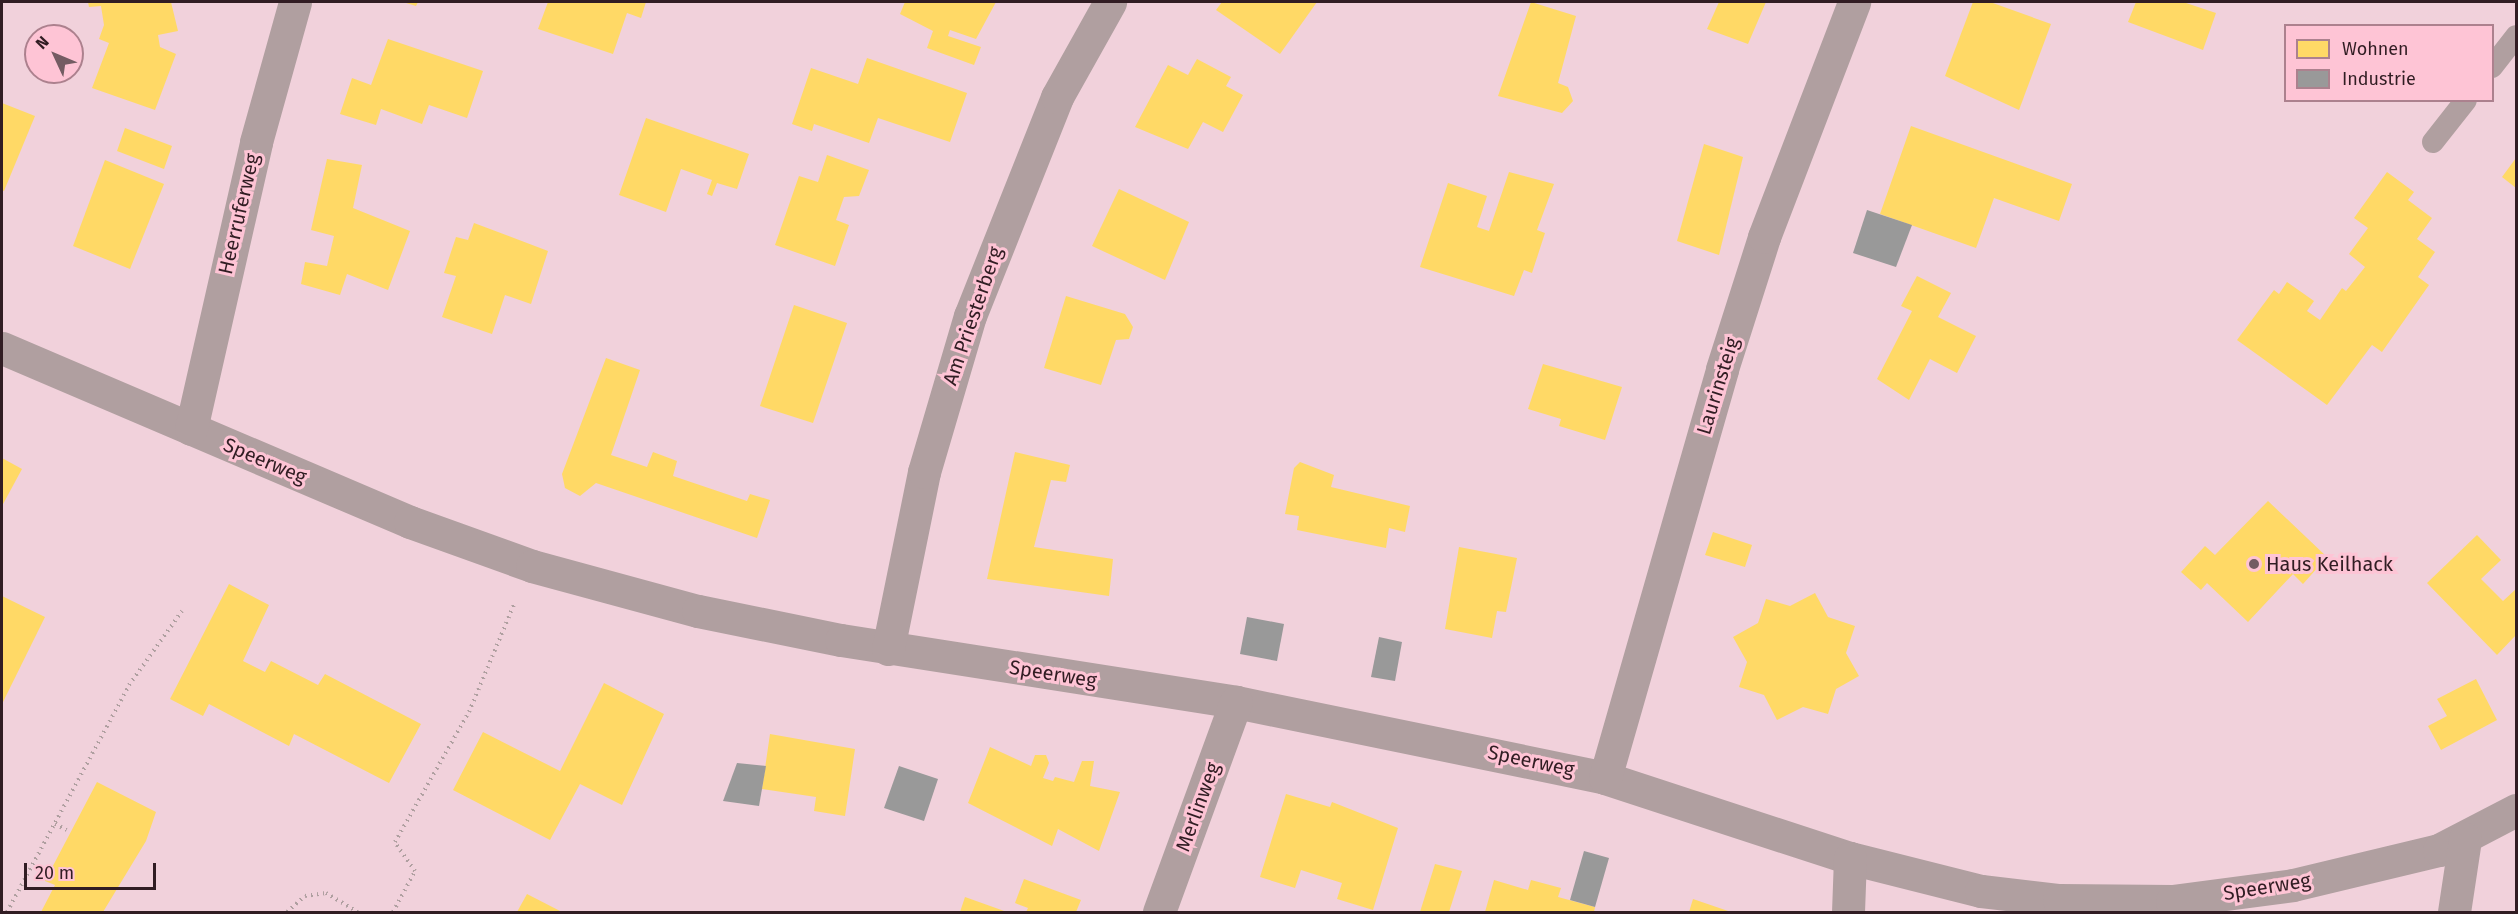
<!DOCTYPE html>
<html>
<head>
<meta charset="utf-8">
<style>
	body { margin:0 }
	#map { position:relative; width:2518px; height:914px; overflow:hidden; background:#f1d1db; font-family:"Fira Sans",sans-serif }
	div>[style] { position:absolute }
	.homes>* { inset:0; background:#ffd966 }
	.industry>* { inset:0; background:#999 }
	.path>* { height:4px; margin-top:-2px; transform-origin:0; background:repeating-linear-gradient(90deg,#af9fa0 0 1.5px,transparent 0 6px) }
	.lane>* { height:22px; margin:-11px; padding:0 11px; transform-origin:11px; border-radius:11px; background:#b09fa0 }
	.street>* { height:33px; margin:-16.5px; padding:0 16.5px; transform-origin:16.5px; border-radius:16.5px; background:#b09fa0 }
	.dots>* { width:16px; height:16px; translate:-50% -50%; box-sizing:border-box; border:3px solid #fec4d5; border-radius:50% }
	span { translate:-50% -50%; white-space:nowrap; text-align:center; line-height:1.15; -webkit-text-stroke:6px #fec4d5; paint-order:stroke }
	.street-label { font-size:20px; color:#311d23 }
	.poi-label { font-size:20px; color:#311d23 }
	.left { translate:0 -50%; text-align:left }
	.frame { position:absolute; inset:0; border:3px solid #311d23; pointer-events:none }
	.legend { position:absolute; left:2284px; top:24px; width:210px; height:78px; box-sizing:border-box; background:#fec4d5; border:2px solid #ac818e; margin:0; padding:8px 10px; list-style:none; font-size:18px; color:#311d23 }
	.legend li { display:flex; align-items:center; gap:12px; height:30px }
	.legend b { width:30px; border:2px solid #ac818e }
	.north { position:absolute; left:24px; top:24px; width:60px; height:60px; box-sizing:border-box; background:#fec4d5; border:2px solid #ac818e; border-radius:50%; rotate:314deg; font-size:16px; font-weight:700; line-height:24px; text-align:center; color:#311d23 }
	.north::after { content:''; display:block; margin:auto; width:21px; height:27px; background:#745c63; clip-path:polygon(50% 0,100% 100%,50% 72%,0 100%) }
	.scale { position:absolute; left:24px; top:863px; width:132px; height:27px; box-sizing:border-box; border:3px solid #311d23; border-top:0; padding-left:8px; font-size:18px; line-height:21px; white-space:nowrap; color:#311d23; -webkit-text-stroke:4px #fec4d5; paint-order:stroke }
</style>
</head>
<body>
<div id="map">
	<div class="homes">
		<div style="clip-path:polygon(88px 2px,171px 2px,178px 31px,158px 35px,160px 47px,176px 54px,155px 110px,92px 88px,109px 43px,99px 39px,104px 25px,101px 6px,89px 7px)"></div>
		<div style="clip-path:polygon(403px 2px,418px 2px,416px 6px)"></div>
		<div style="clip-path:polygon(548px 2px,646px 2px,641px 18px,627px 13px,613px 54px,538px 29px)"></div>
		<div style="clip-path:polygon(905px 2px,996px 2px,976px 39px,950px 30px,948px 36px,981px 47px,974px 65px,927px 48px,933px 31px,900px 14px)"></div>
		<div style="clip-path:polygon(1222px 2px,1317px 2px,1280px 54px,1216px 10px)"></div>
		<div style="clip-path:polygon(1531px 2px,1576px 16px,1558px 83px,1568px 87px,1573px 101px,1562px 113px,1498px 96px)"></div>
		<div style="clip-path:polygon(1719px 2px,1766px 2px,1748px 44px,1707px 29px)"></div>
		<div style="clip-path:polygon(1973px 2px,1990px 2px,2051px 24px,2019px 110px,1945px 76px)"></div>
		<div style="clip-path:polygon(2136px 2px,2183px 2px,2216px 13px,2203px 50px,2128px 22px)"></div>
		<div style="clip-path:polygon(388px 39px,483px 71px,467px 118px,429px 105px,422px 124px,381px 109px,376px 125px,340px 114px,352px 78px,371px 85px)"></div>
		<div style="clip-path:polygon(867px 58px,967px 93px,950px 142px,878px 118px,869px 143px,814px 124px,812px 131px,792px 124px,811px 68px,858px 84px)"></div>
		<div style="clip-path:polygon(1197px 59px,1231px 77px,1226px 86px,1243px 95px,1223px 132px,1203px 122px,1188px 149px,1135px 127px,1168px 65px,1188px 75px)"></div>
		<div style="clip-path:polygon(2px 103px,35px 116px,4px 191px,2px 190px)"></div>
		<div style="clip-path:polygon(646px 118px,749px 154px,737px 189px,717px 183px,712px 196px,707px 194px,712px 180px,681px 169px,666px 212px,619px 195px)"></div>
		<div style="clip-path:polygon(1911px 126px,2072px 184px,2059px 221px,1994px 198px,1976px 248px,1880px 214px)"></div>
		<div style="clip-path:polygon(125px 128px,172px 146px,164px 169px,117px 151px)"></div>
		<div style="clip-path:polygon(1704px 144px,1743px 157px,1719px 255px,1677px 241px)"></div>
		<div style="clip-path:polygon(827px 155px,869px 170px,859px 196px,844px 197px,836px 220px,849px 225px,835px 266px,775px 245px,799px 176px,818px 182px)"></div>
		<div style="clip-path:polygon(2516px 158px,2516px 188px,2502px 177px)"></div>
		<div style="clip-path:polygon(327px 159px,362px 165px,353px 208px,410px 231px,388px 290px,347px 274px,340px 295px,301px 284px,305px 262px,327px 266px,334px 236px,311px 230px)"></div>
		<div style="clip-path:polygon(105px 160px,164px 184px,130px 269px,73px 246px)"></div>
		<div style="clip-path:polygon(1509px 172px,1554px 184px,1537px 230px,1545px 233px,1532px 273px,1524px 270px,1514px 296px,1420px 267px,1448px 183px,1487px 196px,1477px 227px,1489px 231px)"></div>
		<div style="clip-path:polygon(2387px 172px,2414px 192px,2408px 200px,2432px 218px,2417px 239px,2435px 252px,2418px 277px,2429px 285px,2382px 352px,2372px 345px,2327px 405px,2237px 340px,2274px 290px,2279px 294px,2287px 282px,2314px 301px,2307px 311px,2320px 320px,2342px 288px,2346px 291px,2365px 267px,2349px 254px,2368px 228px,2354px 218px)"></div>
		<div style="clip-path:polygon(1119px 189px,1189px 222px,1165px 280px,1092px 246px)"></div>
		<div style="clip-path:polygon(474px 223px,548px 251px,531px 304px,505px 295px,492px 334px,442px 317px,456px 276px,444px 273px,456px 237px,468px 240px)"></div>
		<div style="clip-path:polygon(1917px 276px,1951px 293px,1938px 317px,1976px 336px,1957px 373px,1930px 359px,1909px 400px,1877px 379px,1912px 311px,1901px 306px)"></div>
		<div style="clip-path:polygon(1066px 296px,1125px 314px,1133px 327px,1129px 339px,1116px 340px,1101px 385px,1044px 368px)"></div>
		<div style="clip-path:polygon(794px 305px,847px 323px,813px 423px,760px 406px)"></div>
		<div style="clip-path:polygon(606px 358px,640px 370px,611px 455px,647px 467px,653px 452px,677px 461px,673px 476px,747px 501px,750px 494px,770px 500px,757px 538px,596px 483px,580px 496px,565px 488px,562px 474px)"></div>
		<div style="clip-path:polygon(1543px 364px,1622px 387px,1605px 440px,1559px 426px,1561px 419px,1528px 409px)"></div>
		<div style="clip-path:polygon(1015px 452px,1070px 465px,1066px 482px,1051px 480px,1034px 547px,1113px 559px,1109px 596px,987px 579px)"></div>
		<div style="clip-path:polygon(2px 458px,22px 469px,2px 506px)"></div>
		<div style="clip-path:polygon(1300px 462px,1334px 475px,1331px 487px,1410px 506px,1405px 532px,1389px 528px,1386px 548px,1297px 530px,1299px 516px,1285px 514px,1294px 468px)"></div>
		<div style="clip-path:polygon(2268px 501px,2327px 557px,2303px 584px,2293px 574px,2248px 622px,2207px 583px,2201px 590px,2181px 572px,2205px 546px,2215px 555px)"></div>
		<div style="clip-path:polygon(1713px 532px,1752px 545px,1745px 567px,1705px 555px)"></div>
		<div style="clip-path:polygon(2477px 535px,2501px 560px,2481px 579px,2503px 601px,2516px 589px,2516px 635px,2497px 655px,2427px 583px)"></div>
		<div style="clip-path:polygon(1459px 547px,1517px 558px,1506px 612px,1497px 611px,1492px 638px,1445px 629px)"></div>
		<div style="clip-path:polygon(229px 584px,269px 605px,243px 661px,265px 672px,271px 661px,318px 685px,325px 674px,421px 724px,389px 783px,294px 734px,289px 746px,209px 704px,203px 716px,170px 699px)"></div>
		<div style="clip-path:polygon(1815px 593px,1828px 617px,1855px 626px,1846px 653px,1859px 676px,1836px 689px,1828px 714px,1803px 707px,1777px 720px,1764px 695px,1739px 687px,1747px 662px,1733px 637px,1758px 623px,1766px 599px,1790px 606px)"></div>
		<div style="clip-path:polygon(2px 596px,45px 617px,2px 704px)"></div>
		<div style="clip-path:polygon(2476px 679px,2497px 720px,2441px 750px,2428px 726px,2447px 716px,2437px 699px)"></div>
		<div style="clip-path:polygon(604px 683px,664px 714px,622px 805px,580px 784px,550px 840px,453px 790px,483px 732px,560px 771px)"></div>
		<div style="clip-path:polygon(770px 734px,855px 749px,845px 816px,814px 811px,816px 797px,762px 789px)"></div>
		<div style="clip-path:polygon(990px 747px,1031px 766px,1035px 755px,1046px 755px,1049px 763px,1043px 778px,1053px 781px,1055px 777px,1074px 782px,1082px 761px,1094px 761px,1090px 786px,1120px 792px,1099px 851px,1058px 829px,1052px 846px,968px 803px)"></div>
		<div style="clip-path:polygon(97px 782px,156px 812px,146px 841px,103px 912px,41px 912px,55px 885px,45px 881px)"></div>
		<div style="clip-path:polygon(1286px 794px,1330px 807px,1332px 802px,1398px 828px,1373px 910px,1337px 899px,1342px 883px,1301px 870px,1295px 888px,1260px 877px)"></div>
		<div style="clip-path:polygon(1435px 864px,1462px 871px,1449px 912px,1420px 912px)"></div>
		<div style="clip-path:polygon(1024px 879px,1081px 900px,1076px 912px,1026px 912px,1028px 908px,1015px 903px)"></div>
		<div style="clip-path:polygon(1494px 880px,1528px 890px,1531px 880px,1561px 888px,1558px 897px,1595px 907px,1594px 912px,1485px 912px)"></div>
		<div style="clip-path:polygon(527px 894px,562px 912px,517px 912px)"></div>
		<div style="clip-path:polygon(965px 897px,1007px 912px,960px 912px)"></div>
		<div style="clip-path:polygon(1693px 899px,1731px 912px,1689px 912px)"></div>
	</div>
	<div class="industry">
		<div style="clip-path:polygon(1867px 210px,1912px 225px,1896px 267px,1853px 253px)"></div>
		<div style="clip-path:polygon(1247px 617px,1284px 624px,1277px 661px,1240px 654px)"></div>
		<div style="clip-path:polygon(1379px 637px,1402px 642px,1395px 681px,1371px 677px)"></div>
		<div style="clip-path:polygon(737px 763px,766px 766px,759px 806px,723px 801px)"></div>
		<div style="clip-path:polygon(899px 766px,938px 779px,924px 821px,884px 808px)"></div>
		<div style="clip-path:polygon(1584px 851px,1609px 858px,1595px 907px,1570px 900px)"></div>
	</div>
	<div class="path">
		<div style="left:55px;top:824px;width:13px;rotate:27deg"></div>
		<div style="left:7px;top:912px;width:258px;rotate:-61.7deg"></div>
		<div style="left:129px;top:685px;width:91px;rotate:-54.4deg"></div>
		<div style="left:287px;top:912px;width:24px;rotate:-42deg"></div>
		<div style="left:305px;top:896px;width:21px;rotate:-8deg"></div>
		<div style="left:326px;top:893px;width:37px;rotate:31deg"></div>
		<div style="left:393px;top:912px;width:47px;rotate:-61.8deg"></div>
		<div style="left:415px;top:871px;width:35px;rotate:-125deg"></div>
		<div style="left:395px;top:842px;width:150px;rotate:-60.4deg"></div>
		<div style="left:469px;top:712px;width:119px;rotate:-67.3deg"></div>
	</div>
	<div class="lane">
		<div style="left:2492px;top:67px;width:39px;rotate:-52deg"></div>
		<div style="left:2433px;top:142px;width:53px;rotate:-51.8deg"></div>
	</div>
	<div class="street">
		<div style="left:2px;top:348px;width:444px;rotate:23.1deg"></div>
		<div style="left:410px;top:522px;width:130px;rotate:19.8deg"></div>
		<div style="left:532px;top:566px;width:172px;rotate:15.2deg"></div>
		<div style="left:698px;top:611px;width:146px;rotate:11.5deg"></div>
		<div style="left:841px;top:640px;width:400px;rotate:8.9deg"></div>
		<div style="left:1236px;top:702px;width:377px;rotate:11.6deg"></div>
		<div style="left:1605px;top:778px;width:258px;rotate:18.1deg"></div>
		<div style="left:1850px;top:858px;width:135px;rotate:14.1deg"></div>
		<div style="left:1981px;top:891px;width:79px;rotate:6.6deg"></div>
		<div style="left:2059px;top:900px;width:113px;rotate:0.5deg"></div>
		<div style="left:2172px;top:901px;width:122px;rotate:-7.5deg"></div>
		<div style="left:2293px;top:885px;width:150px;rotate:-13.5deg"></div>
		<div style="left:2439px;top:850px;width:87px;rotate:-27.5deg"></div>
		<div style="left:191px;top:429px;width:294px;rotate:-77.2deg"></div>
		<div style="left:256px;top:142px;width:145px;rotate:-74.4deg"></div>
		<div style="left:888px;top:649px;width:181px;rotate:-78.5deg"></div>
		<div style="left:924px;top:472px;width:163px;rotate:-73.6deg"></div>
		<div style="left:970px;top:316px;width:236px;rotate:-68.3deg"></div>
		<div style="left:1057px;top:97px;width:109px;rotate:-60.8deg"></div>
		<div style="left:1605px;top:778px;width:425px;rotate:-74deg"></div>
		<div style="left:1722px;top:369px;width:139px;rotate:-72.3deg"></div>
		<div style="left:1764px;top:237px;width:252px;rotate:-69deg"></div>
		<div style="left:1159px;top:912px;width:224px;rotate:-69.9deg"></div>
		<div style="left:1848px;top:912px;width:54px;rotate:-87.9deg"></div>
		<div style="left:2454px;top:912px;width:74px;rotate:-81.4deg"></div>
	</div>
	<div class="dots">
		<div style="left:2254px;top:564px;background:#745c63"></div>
	</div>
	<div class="street-label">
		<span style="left:239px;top:214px;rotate:-77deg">Heerruferweg</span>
		<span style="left:973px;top:316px;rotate:-71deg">Am Priesterberg</span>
		<span style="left:1718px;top:386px;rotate:-73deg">Laurinsteig</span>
		<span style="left:265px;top:461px;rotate:23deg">Speerweg</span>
		<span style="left:1053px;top:674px;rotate:9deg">Speerweg</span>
		<span style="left:1531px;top:761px;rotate:12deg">Speerweg</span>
		<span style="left:1198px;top:807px;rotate:-70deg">Merlinweg</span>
		<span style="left:2267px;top:887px;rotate:-9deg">Speerweg</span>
	</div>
	<div class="poi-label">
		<span class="left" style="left:2266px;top:564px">Haus Keilhack</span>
	</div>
	<div class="frame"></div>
	<ul class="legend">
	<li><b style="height:16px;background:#ffd966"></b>Wohnen</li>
	<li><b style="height:16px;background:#999"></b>Industrie</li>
	</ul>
	<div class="north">N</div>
	<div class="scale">20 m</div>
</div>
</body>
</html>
